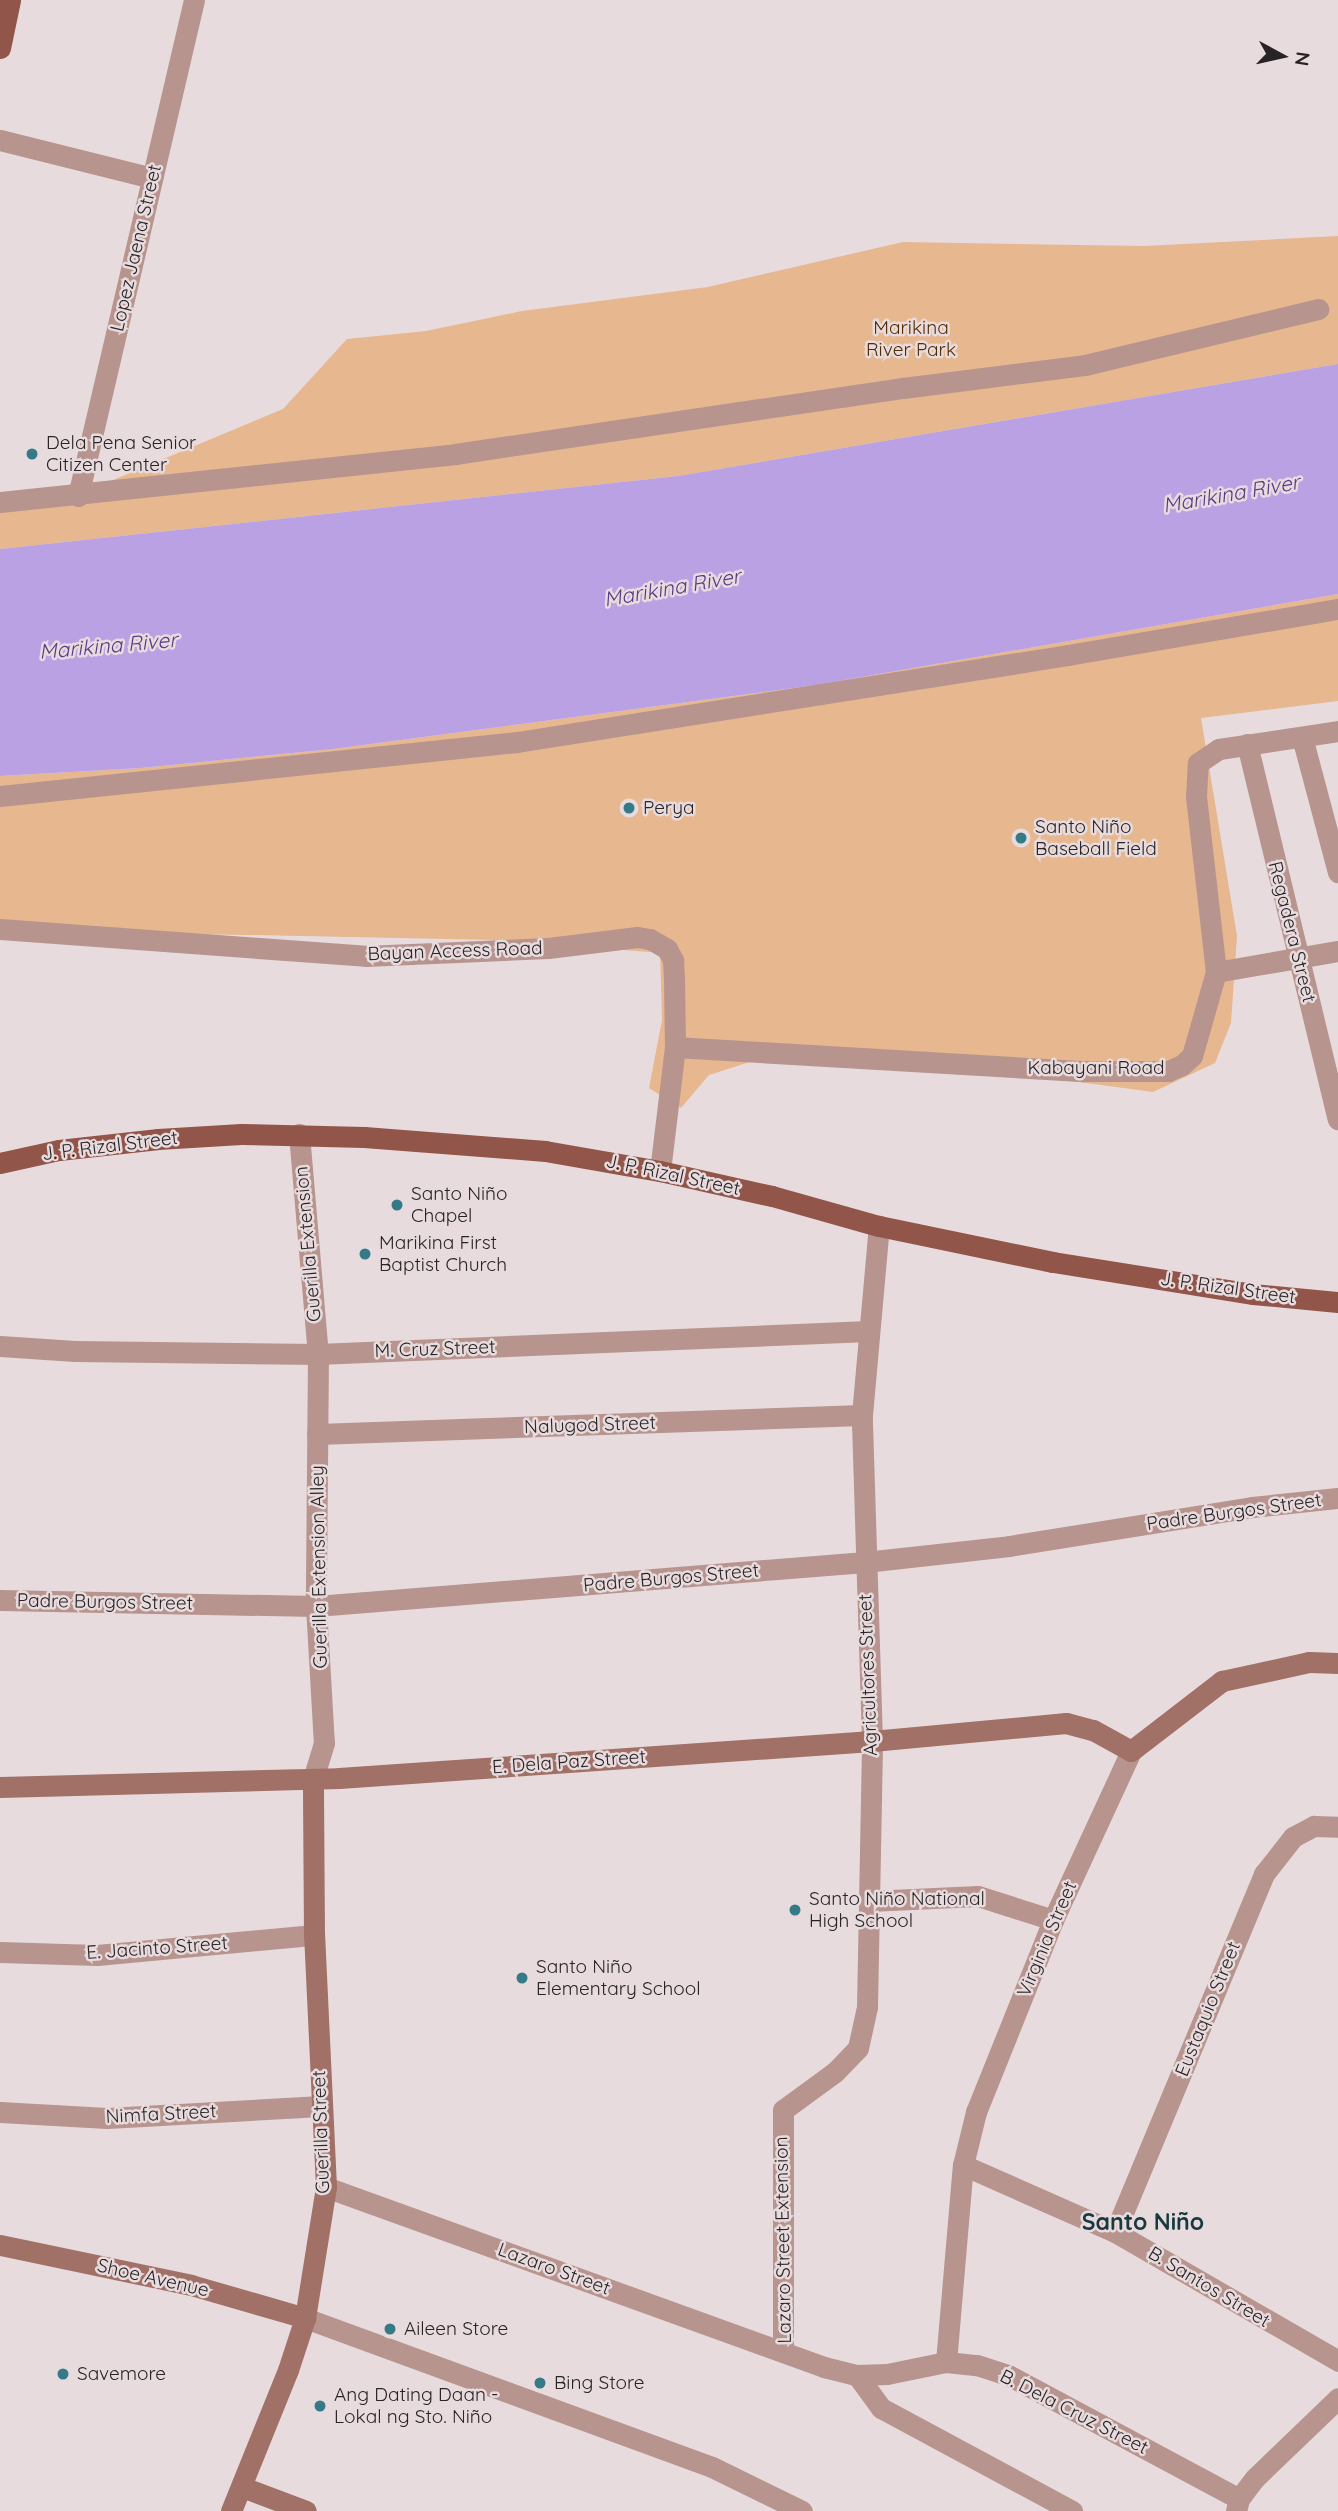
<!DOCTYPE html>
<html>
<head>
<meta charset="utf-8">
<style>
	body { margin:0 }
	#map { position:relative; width:1338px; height:2511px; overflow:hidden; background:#e8dbde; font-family:Quicksand,sans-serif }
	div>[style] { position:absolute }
	.green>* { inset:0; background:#e7b78f }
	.water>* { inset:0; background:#baa1e3 }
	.street>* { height:21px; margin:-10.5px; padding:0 10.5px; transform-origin:10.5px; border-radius:10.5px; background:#b7948d }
	.secondary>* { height:21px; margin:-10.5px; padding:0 10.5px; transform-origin:10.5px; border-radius:10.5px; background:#a17066 }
	.primary>* { height:21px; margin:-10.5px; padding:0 10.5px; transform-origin:10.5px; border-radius:10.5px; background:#915549 }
	.dots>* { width:19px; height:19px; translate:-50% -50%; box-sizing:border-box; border:4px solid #e8dbde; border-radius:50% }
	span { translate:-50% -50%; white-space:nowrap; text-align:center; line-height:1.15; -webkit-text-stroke:5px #e8dbde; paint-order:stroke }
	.street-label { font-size:19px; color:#282425 }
	.park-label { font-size:19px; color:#532d02 }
	.poi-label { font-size:19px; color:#282425 }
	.left { translate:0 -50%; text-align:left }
	.water-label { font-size:21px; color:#5b3987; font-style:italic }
	.quarter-label { font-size:23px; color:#18393f; font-weight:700 }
	.north { position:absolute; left:1247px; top:21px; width:70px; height:70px; -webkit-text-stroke:5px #e8dbde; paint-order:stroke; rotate:98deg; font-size:19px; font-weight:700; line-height:28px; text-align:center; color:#282425 }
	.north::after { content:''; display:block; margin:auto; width:24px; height:32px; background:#282425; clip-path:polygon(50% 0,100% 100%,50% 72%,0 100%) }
</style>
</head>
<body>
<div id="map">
	<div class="green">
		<div style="clip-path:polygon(1338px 236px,1338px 364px,678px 476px,0 549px,0 494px,106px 483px,283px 409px,347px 339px,426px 331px,522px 311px,708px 287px,903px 242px,1144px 246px)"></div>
		<div style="clip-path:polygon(1338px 594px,1338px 701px,1201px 718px,1237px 936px,1231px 1023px,1215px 1063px,1153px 1092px,803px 1045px,709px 1075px,681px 1108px,649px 1088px,662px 1020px,660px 948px,649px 952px,496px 940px,0 930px,0 776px,141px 768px,333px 749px,816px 685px)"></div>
	</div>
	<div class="water">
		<div style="clip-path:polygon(1338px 364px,1338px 594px,816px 685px,333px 749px,141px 768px,0 776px,0 549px,678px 476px)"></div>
	</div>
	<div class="street">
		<div style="left:0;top:140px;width:157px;rotate:14deg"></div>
		<div style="left:78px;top:496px;width:509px;rotate:-76.84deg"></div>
		<div style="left:0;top:502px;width:458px;rotate:-6deg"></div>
		<div style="left:455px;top:454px;width:453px;rotate:-8.4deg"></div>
		<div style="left:903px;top:388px;width:183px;rotate:-7.2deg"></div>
		<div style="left:1085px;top:365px;width:240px;rotate:-13.5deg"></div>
		<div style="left:1302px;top:737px;width:140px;rotate:75.1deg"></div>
		<div style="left:1247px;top:744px;width:386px;rotate:76.4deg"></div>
		<div style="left:0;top:796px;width:520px;rotate:-5.96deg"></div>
		<div style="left:517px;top:742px;width:558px;rotate:-8.97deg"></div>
		<div style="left:1068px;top:655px;width:274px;rotate:-9.7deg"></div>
		<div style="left:0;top:929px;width:366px;rotate:4.2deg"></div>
		<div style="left:365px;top:956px;width:183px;rotate:-2.5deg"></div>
		<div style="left:548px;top:948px;width:90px;rotate:-7deg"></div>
		<div style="left:637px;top:937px;width:13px;rotate:9deg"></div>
		<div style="left:650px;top:939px;width:20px;rotate:30deg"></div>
		<div style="left:667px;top:949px;width:13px;rotate:61deg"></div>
		<div style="left:673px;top:960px;width:17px;rotate:87deg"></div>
		<div style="left:674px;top:977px;width:70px;rotate:89.2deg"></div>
		<div style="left:675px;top:1047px;width:125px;rotate:96.9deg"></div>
		<div style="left:1216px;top:972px;width:124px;rotate:-9.8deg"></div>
		<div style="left:675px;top:1047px;width:410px;rotate:3.4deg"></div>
		<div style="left:1084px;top:1071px;width:84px"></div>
		<div style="left:1168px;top:1071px;width:15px;rotate:-23deg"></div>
		<div style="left:1182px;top:1065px;width:13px;rotate:-42deg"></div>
		<div style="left:1192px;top:1056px;width:87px;rotate:-74.1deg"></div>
		<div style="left:1216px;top:972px;width:176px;rotate:-96.5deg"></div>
		<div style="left:1196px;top:797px;width:34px;rotate:-87deg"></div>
		<div style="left:1198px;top:763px;width:25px;rotate:-34deg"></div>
		<div style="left:1219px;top:749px;width:120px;rotate:-8.6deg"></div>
		<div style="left:299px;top:1134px;width:221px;rotate:85.1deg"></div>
		<div style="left:318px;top:1354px;width:252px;rotate:90.5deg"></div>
		<div style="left:316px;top:1606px;width:137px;rotate:86.7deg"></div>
		<div style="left:324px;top:1743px;width:38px;rotate:107deg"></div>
		<div style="left:0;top:1346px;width:75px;rotate:3.8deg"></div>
		<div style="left:75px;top:1351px;width:243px;rotate:0.7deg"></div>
		<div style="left:318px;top:1354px;width:551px;rotate:-2.39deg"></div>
		<div style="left:317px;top:1434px;width:545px;rotate:-2deg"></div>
		<div style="left:0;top:1600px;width:316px;rotate:1.1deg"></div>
		<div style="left:316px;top:1606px;width:551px;rotate:-4.58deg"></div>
		<div style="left:865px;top:1562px;width:145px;rotate:-6.3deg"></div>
		<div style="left:1009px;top:1546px;width:246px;rotate:-9.1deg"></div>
		<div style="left:1252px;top:1507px;width:86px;rotate:-6deg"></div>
		<div style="left:869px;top:1901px;width:109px;rotate:-2.6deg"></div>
		<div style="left:978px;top:1896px;width:79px;rotate:17.7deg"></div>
		<div style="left:0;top:1952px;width:97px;rotate:1.8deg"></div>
		<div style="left:97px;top:1955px;width:218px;rotate:-5.3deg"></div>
		<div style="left:0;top:2112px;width:107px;rotate:3.2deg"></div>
		<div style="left:107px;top:2118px;width:214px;rotate:-3.2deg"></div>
		<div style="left:963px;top:2165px;width:166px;rotate:23.8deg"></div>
		<div style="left:1115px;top:2232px;width:258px;rotate:30deg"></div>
		<div style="left:326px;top:2187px;width:530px;rotate:19.87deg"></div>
		<div style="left:824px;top:2367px;width:34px;rotate:14deg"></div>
		<div style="left:857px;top:2375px;width:30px;rotate:-2deg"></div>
		<div style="left:887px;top:2374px;width:60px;rotate:-11.5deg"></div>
		<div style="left:946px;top:2362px;width:31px;rotate:6deg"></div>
		<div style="left:977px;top:2365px;width:33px;rotate:18deg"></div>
		<div style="left:1008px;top:2375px;width:262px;rotate:28.2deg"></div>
		<div style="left:1115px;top:2232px;width:388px;rotate:-67.4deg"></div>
		<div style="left:1264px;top:1874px;width:47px;rotate:-51.9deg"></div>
		<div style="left:1293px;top:1837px;width:24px;rotate:-28deg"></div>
		<div style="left:1314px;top:1826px;width:24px;rotate:2deg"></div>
		<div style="left:305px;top:2318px;width:433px;rotate:20.1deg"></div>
		<div style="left:712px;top:2467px;width:100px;rotate:26.1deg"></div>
		<div style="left:783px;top:2352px;width:242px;rotate:-90deg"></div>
		<div style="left:783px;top:2110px;width:64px;rotate:-36.2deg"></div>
		<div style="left:835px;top:2072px;width:33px;rotate:-46deg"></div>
		<div style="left:858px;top:2048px;width:42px;rotate:-77.6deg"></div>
		<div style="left:867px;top:2007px;width:266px;rotate:-88.9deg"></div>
		<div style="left:872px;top:1741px;width:326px;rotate:-91.8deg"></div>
		<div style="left:862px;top:1415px;width:190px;rotate:-84.9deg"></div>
		<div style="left:946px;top:2362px;width:198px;rotate:-85.1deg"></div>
		<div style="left:963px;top:2165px;width:55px;rotate:-76.2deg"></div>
		<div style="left:976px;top:2112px;width:207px;rotate:-68.1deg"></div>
		<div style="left:1053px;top:1920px;width:186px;rotate:-65.2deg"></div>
		<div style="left:857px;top:2375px;width:41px;rotate:54deg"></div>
		<div style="left:881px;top:2408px;width:217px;rotate:28.3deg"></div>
		<div style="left:1236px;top:2511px;width:12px;rotate:-76deg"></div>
		<div style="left:1239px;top:2499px;width:26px;rotate:-53deg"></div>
		<div style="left:1255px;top:2478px;width:115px;rotate:-43.9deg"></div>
	</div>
	<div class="secondary">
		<div style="left:0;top:1787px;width:339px;rotate:-1.5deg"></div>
		<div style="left:339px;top:1778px;width:534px;rotate:-3.97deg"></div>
		<div style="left:872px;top:1741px;width:195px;rotate:-5.3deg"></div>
		<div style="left:1066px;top:1723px;width:28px;rotate:15deg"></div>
		<div style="left:1093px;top:1730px;width:43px;rotate:28.9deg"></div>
		<div style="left:1131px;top:1751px;width:115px;rotate:-37.6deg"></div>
		<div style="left:1222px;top:1681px;width:89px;rotate:-12.3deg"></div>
		<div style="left:1309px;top:1662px;width:29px;rotate:2deg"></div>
		<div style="left:0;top:2245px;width:195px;rotate:11.8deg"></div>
		<div style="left:191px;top:2285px;width:119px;rotate:16.1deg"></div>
		<div style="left:242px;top:2487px;width:68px;rotate:20.6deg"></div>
		<div style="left:231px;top:2511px;width:152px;rotate:-68deg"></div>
		<div style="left:288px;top:2370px;width:55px;rotate:-71.9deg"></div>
		<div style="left:305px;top:2318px;width:133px;rotate:-80.9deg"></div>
		<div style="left:326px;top:2187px;width:252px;rotate:-92.7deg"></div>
		<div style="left:314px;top:1935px;width:156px;rotate:-90.4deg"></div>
	</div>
	<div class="primary">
		<div style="left:0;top:48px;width:49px;rotate:-78.2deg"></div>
		<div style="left:0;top:1163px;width:60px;rotate:-12.4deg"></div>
		<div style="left:59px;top:1150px;width:100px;rotate:-6.3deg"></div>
		<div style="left:158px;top:1139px;width:83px;rotate:-3.4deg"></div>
		<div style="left:241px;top:1134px;width:123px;rotate:1.4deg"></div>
		<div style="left:364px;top:1137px;width:182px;rotate:4.4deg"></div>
		<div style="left:545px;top:1151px;width:117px;rotate:9.9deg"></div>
		<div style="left:660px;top:1171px;width:115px;rotate:12.6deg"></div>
		<div style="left:772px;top:1196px;width:111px;rotate:15.7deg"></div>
		<div style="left:879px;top:1226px;width:178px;rotate:11.7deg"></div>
		<div style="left:1053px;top:1262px;width:203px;rotate:9.1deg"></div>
		<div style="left:1253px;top:1294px;width:85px;rotate:5.4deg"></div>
	</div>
	<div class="dots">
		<div style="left:32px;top:454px;background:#357a87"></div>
		<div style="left:629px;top:808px;background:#357a87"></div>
		<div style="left:1021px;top:838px;background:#357a87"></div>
		<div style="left:397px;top:1205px;background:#357a87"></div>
		<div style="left:365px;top:1254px;background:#357a87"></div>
		<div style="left:795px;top:1910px;background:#357a87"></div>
		<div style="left:522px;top:1978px;background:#357a87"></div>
		<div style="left:390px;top:2329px;background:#357a87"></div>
		<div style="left:63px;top:2374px;background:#357a87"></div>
		<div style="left:540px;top:2383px;background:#357a87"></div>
		<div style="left:320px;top:2406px;background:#357a87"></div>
	</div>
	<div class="street-label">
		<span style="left:136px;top:248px;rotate:-77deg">Lopez Jaena Street</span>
		<span style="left:1292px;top:932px;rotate:76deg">Regadera Street</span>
		<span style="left:455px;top:951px;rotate:-2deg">Bayan Access Road</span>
		<span style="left:1096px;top:1068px">Kabayani Road</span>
		<span style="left:110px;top:1146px;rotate:-7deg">J. P. Rizal Street</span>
		<span style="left:673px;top:1175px;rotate:12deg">J. P. Rizal Street</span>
		<span style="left:308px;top:1244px;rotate:-95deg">Guerilla Extension</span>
		<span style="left:1228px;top:1288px;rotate:8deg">J. P. Rizal Street</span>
		<span style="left:435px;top:1349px;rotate:-2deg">M. Cruz Street</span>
		<span style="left:590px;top:1425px;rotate:-2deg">Nalugod Street</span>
		<span style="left:1234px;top:1512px;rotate:-8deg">Padre Burgos Street</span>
		<span style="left:319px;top:1567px;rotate:-91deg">Guerilla Extension Alley</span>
		<span style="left:671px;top:1578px;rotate:-5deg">Padre Burgos Street</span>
		<span style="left:105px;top:1602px;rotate:1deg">Padre Burgos Street</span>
		<span style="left:868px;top:1675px;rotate:-92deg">Agricultores Street</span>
		<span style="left:569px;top:1762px;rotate:-4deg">E. Dela Paz Street</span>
		<span style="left:1047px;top:1939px;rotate:-67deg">Virginia Street</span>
		<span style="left:157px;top:1948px;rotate:-4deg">E. Jacinto Street</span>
		<span style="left:1208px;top:2009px;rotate:-68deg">Eustaquio Street</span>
		<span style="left:161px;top:2114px;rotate:-3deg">Nimfa Street</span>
		<span style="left:321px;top:2132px;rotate:-92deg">Guerilla Street</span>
		<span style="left:783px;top:2240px;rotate:-91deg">Lazaro Street Extension</span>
		<span style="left:554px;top:2269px;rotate:20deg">Lazaro Street</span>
		<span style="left:153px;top:2278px;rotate:13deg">Shoe Avenue</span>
		<span style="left:1209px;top:2287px;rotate:31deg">B. Santos Street</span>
		<span style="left:1074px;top:2412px;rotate:27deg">B. Dela Cruz Street</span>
	</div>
	<div class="park-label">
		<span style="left:911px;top:339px">Marikina<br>River Park</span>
	</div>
	<div class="poi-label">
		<span class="left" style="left:46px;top:454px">Dela Pena Senior<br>Citizen Center</span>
		<span class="left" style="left:643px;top:808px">Perya</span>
		<span class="left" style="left:1035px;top:838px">Santo Niño<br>Baseball Field</span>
		<span class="left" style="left:411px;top:1205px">Santo Niño<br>Chapel</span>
		<span class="left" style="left:379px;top:1254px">Marikina First<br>Baptist Church</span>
		<span class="left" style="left:809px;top:1910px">Santo Niño National<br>High School</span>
		<span class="left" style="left:536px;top:1978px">Santo Niño<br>Elementary School</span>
		<span class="left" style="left:404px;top:2329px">Aileen Store</span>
		<span class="left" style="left:77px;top:2374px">Savemore</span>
		<span class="left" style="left:554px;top:2383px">Bing Store</span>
		<span class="left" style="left:334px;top:2406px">Ang Dating Daan -<br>Lokal ng Sto. Niño</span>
	</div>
	<div class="water-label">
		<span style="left:1231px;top:493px;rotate:-10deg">Marikina River</span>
		<span style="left:672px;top:587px;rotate:-10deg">Marikina River</span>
		<span style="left:108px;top:645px;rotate:-5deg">Marikina River</span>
	</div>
	<div class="quarter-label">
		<span style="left:1143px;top:2222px">Santo Niño</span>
	</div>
	<div class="north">N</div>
</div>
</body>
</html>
